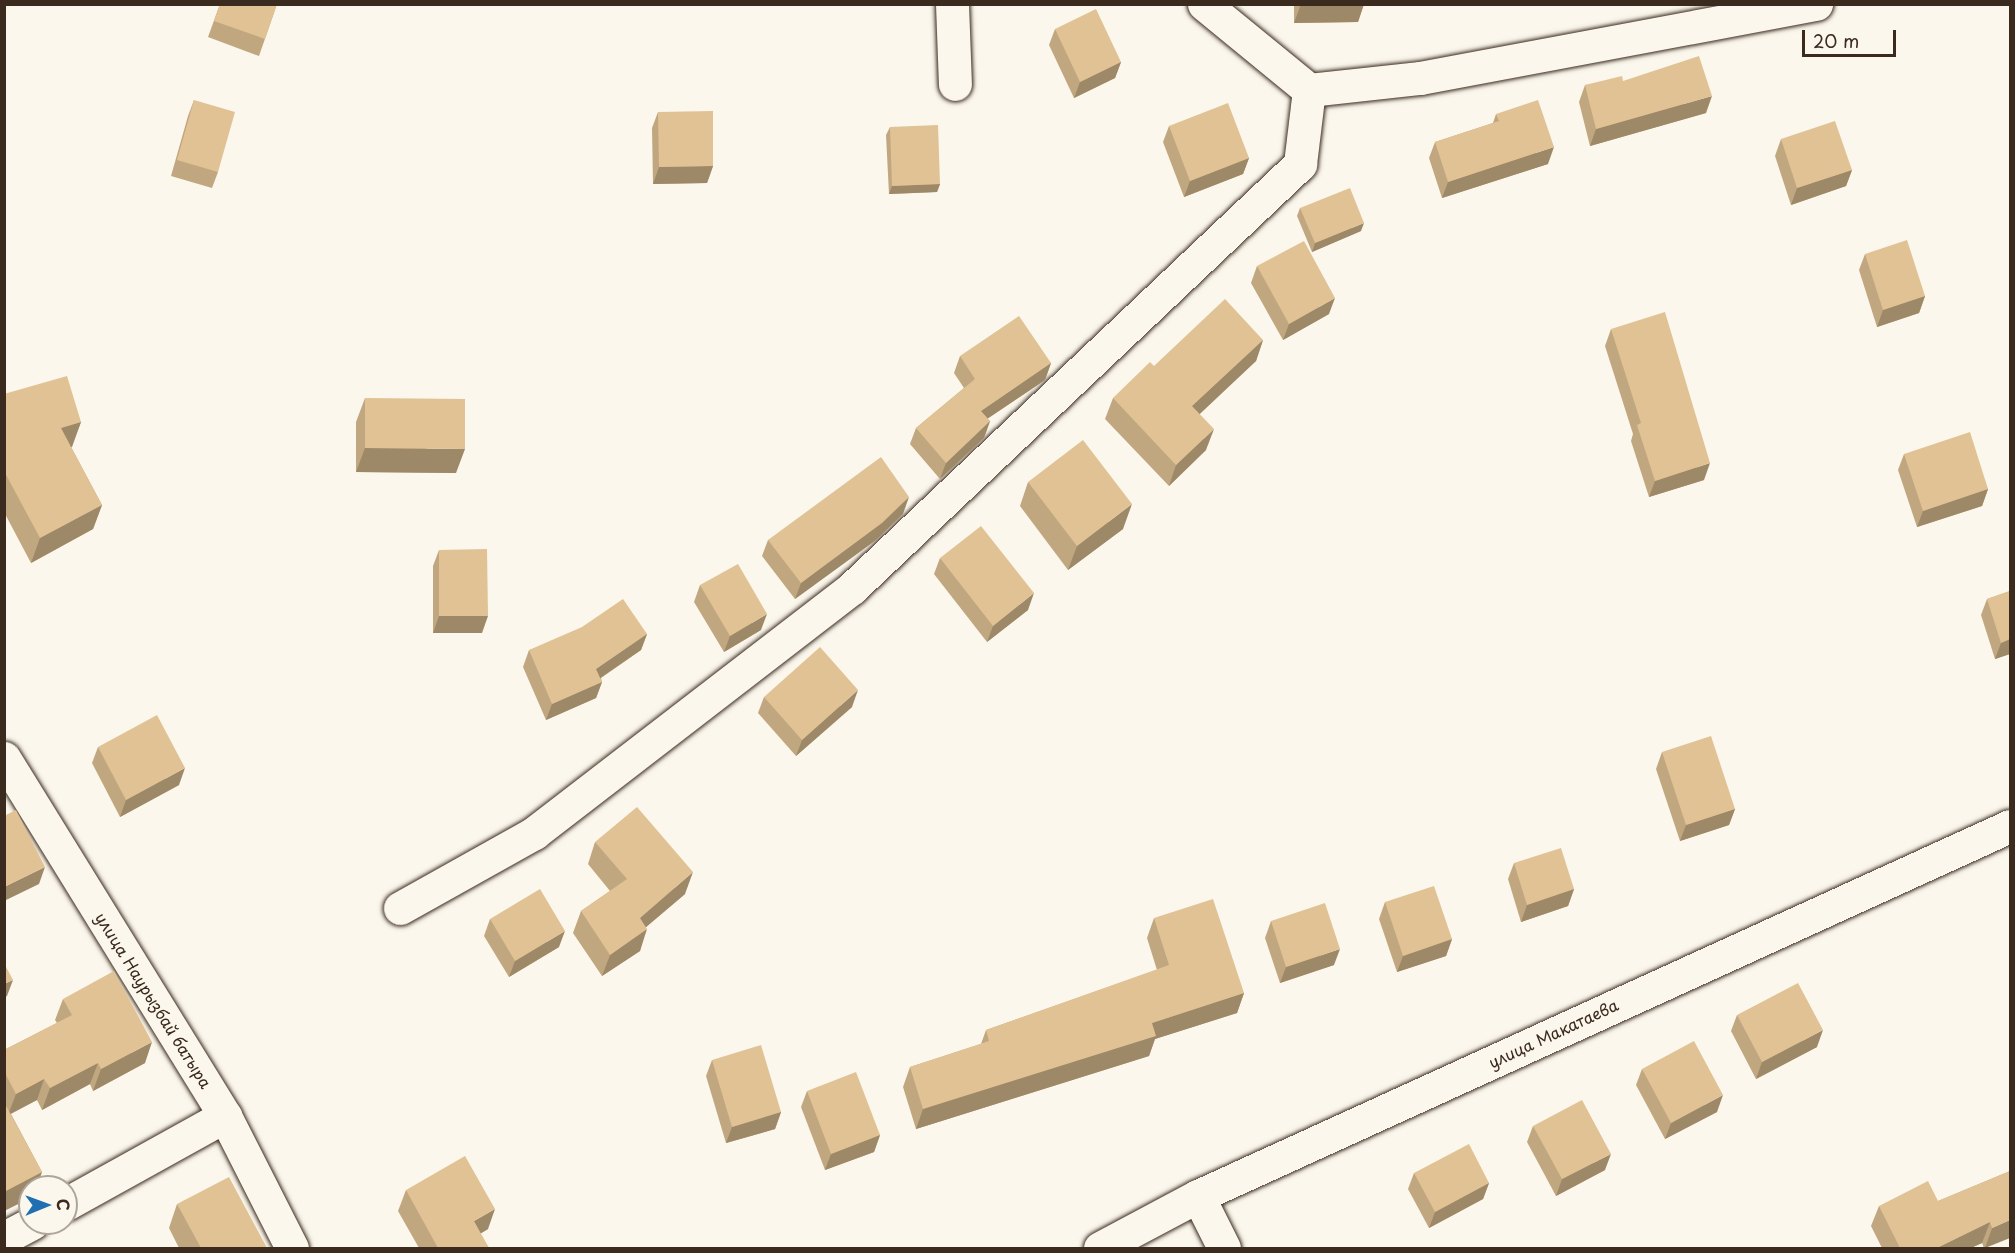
<!DOCTYPE html>
<html>
<head>
<meta charset="utf-8">
<style>
	body { margin:0 }
	#map { position:relative; width:2015px; height:1253px; overflow:hidden; background:#fbf7ec; font-family:"Playpen Sans",sans-serif }
	div>[style] { position:absolute }
	.roads { filter:drop-shadow(0 0 2px #3b2a1e) drop-shadow(0 0 2px #3b2a1e) }
	.minor>* { height:33px; margin:-16.5px; padding:0 16.5px; transform-origin:16.5px; border-radius:16.5px; background:#fbf7ec }
	.wall>* { inset:0; background:#c1a77f }
	.shaded-wall>* { inset:0; background:#9d8868 }
	.building>* { inset:0; background:#e0c294 }
	span { translate:-50% -50%; white-space:nowrap; text-align:center; line-height:1.15; -webkit-text-stroke:5px #fbf7ec; paint-order:stroke }
	.street-label { font-size:16px; color:#3b2a1e }
	.frame { position:absolute; inset:0; border:6px solid #3b2a1e; pointer-events:none }
	.north { position:absolute; left:18px; top:1175px; width:60px; height:60px; box-sizing:border-box; background:#fbf7ec; border:2px solid #aea59a; border-radius:50%; rotate:89deg; font-size:16px; font-weight:700; line-height:24px; text-align:center; color:#3b2a1e }
	.north::after { content:''; display:block; margin:auto; width:21px; height:27px; background:#1f6fb2; clip-path:polygon(50% 0,100% 100%,50% 72%,0 100%) }
	.scale { position:absolute; left:1802px; top:30px; width:94px; height:27px; box-sizing:border-box; border:3px solid #3b2a1e; border-top:0; padding-left:8px; font-size:18px; line-height:21px; white-space:nowrap; color:#3b2a1e; -webkit-text-stroke:4px #fbf7ec; paint-order:stroke }
</style>
</head>
<body>
<div id="map">
	<div class="roads">
		<div class="minor">
			<div style="left:952px;top:4px;width:80px;rotate:87.9deg"></div>
			<div style="left:1204px;top:4px;width:136px;rotate:39.3deg"></div>
			<div style="left:1309px;top:90px;width:112px;rotate:-6.2deg"></div>
			<div style="left:1420px;top:78px;width:403px;rotate:-10.6deg"></div>
			<div style="left:4px;top:758px;width:421px;rotate:58.3deg"></div>
			<div style="left:225px;top:1116px;width:148px;rotate:63.1deg"></div>
			<div style="left:400px;top:908px;width:154px;rotate:-29.2deg"></div>
			<div style="left:534px;top:833px;width:401px;rotate:-37.6deg"></div>
			<div style="left:852px;top:588px;width:617px;rotate:-43.42deg"></div>
			<div style="left:1300px;top:164px;width:75px;rotate:-83.1deg"></div>
			<div style="left:1198px;top:1196px;width:58px;rotate:63.4deg"></div>
			<div style="left:66px;top:1204px;width:182px;rotate:-29deg"></div>
			<div style="left:4px;top:1238px;width:32px;rotate:-28deg"></div>
			<div style="left:1100px;top:1248px;width:111px;rotate:-28deg"></div>
			<div style="left:1198px;top:1196px;width:892px;rotate:-24.5deg"></div>
		</div>
	</div>
	<div class="wall">
		<div style="clip-path:polygon(220px 4px,277px 4px,259px 56px,208px 37px)"></div>
		<div style="clip-path:polygon(1294px 4px,1364px 4px,1358px 22px,1294px 23px)"></div>
		<div style="clip-path:polygon(1055px 29px,1121px 62px,1115px 78px,1074px 98px,1049px 45px)"></div>
		<div style="clip-path:polygon(1623px 81px,1706px 113px,1590px 146px,1579px 102px,1585px 85px)"></div>
		<div style="clip-path:polygon(194px 100px,218px 172px,212px 188px,171px 176px,188px 116px)"></div>
		<div style="clip-path:polygon(658px 112px,713px 166px,707px 183px,653px 184px,652px 128px)"></div>
		<div style="clip-path:polygon(1496px 114px,1548px 164px,1442px 198px,1429px 158px,1435px 142px,1493px 123px)"></div>
		<div style="clip-path:polygon(1169px 126px,1249px 158px,1243px 174px,1184px 197px,1163px 142px)"></div>
		<div style="clip-path:polygon(890px 127px,940px 184px,937px 192px,889px 194px,886px 135px)"></div>
		<div style="clip-path:polygon(1781px 139px,1852px 170px,1846px 186px,1791px 205px,1775px 156px)"></div>
		<div style="clip-path:polygon(1300px 208px,1361px 231px,1312px 252px,1297px 216px)"></div>
		<div style="clip-path:polygon(1865px 254px,1925px 296px,1919px 313px,1877px 327px,1859px 270px)"></div>
		<div style="clip-path:polygon(1257px 266px,1329px 314px,1283px 340px,1251px 283px)"></div>
		<div style="clip-path:polygon(1611px 329px,1704px 480px,1649px 497px,1631px 441px,1633px 434px,1605px 346px)"></div>
		<div style="clip-path:polygon(1263px 340px,1256px 361px,1199px 414px,1206px 450px,1169px 486px,1105px 419px,1113px 398px)"></div>
		<div style="clip-path:polygon(960px 356px,1051px 363px,1045px 380px,987px 419px,990px 421px,984px 438px,940px 479px,910px 444px,916px 428px,964px 388px,954px 373px)"></div>
		<div style="clip-path:polygon(4px 394px,81px 422px,71px 447px,102px 505px,93px 529px,31px 563px,4px 512px)"></div>
		<div style="clip-path:polygon(365px 398px,456px 473px,356px 472px,356px 422px)"></div>
		<div style="clip-path:polygon(1904px 454px,1988px 489px,1982px 506px,1917px 527px,1898px 470px)"></div>
		<div style="clip-path:polygon(1028px 482px,1123px 529px,1068px 570px,1020px 506px)"></div>
		<div style="clip-path:polygon(903px 514px,876px 540px,795px 599px,762px 556px,768px 540px)"></div>
		<div style="clip-path:polygon(439px 550px,482px 633px,433px 633px,433px 566px)"></div>
		<div style="clip-path:polygon(940px 558px,1028px 610px,987px 642px,934px 574px)"></div>
		<div style="clip-path:polygon(700px 585px,761px 630px,724px 652px,694px 602px)"></div>
		<div style="clip-path:polygon(2010px 591px,2010px 654px,1995px 659px,1981px 615px,1987px 599px)"></div>
		<div style="clip-path:polygon(647px 634px,641px 650px,601px 678px,602px 682px,596px 698px,546px 720px,523px 667px,529px 650px)"></div>
		<div style="clip-path:polygon(764px 697px,852px 707px,796px 756px,758px 713px)"></div>
		<div style="clip-path:polygon(98px 747px,179px 785px,120px 817px,92px 763px)"></div>
		<div style="clip-path:polygon(1662px 752px,1735px 809px,1729px 825px,1680px 841px,1656px 769px)"></div>
		<div style="clip-path:polygon(595px 842px,685px 894px,646px 927px,640px 951px,602px 976px,573px 933px,581px 911px,610px 891px,588px 864px)"></div>
		<div style="clip-path:polygon(1514px 863px,1574px 889px,1568px 906px,1521px 922px,1508px 879px)"></div>
		<div style="clip-path:polygon(1385px 902px,1452px 939px,1446px 956px,1397px 972px,1379px 919px)"></div>
		<div style="clip-path:polygon(1154px 918px,1244px 993px,1237px 1013px,1155px 1039px,1149px 1056px,916px 1129px,903px 1087px,910px 1067px,981px 1044px,986px 1030px,1157px 970px,1147px 938px)"></div>
		<div style="clip-path:polygon(490px 919px,559px 947px,509px 977px,484px 936px)"></div>
		<div style="clip-path:polygon(1271px 921px,1334px 965px,1280px 983px,1265px 938px)"></div>
		<div style="clip-path:polygon(63px 999px,145px 1063px,93px 1091px,90px 1084px,42px 1110px,37px 1100px,11px 1114px,42px 1172px,36px 1187px,30px 1187px,30px 1198px,4px 1211px,4px 1050px,57px 1023px,55px 1020px)"></div>
		<div style="clip-path:polygon(1737px 1015px,1817px 1047px,1756px 1079px,1731px 1031px)"></div>
		<div style="clip-path:polygon(712px 1060px,781px 1112px,775px 1129px,726px 1143px,706px 1076px)"></div>
		<div style="clip-path:polygon(1642px 1069px,1717px 1112px,1665px 1139px,1636px 1085px)"></div>
		<div style="clip-path:polygon(807px 1091px,880px 1135px,874px 1152px,825px 1170px,801px 1107px)"></div>
		<div style="clip-path:polygon(1533px 1126px,1605px 1170px,1556px 1196px,1527px 1142px)"></div>
		<div style="clip-path:polygon(2010px 1171px,1986px 1248px,1984px 1248px,1982px 1243px,1971px 1248px,1882px 1248px,1871px 1226px,1879px 1206px,1938px 1201px)"></div>
		<div style="clip-path:polygon(1414px 1173px,1489px 1183px,1483px 1199px,1429px 1228px,1408px 1189px)"></div>
		<div style="clip-path:polygon(406px 1190px,488px 1229px,480px 1234px,489px 1248px,419px 1248px,398px 1211px)"></div>
		<div style="clip-path:polygon(177px 1204px,267px 1248px,179px 1248px,169px 1228px)"></div>
	</div>
	<div class="shaded-wall">
		<div style="clip-path:polygon(1301px 4px,1364px 4px,1358px 22px,1294px 23px)"></div>
		<div style="clip-path:polygon(1121px 62px,1115px 78px,1074px 98px,1080px 82px)"></div>
		<div style="clip-path:polygon(1712px 96px,1706px 113px,1590px 146px,1596px 129px)"></div>
		<div style="clip-path:polygon(1554px 147px,1548px 164px,1442px 198px,1448px 182px)"></div>
		<div style="clip-path:polygon(1249px 158px,1243px 174px,1184px 197px,1190px 181px)"></div>
		<div style="clip-path:polygon(713px 166px,707px 183px,653px 184px,659px 167px)"></div>
		<div style="clip-path:polygon(1852px 170px,1846px 186px,1791px 205px,1797px 188px)"></div>
		<div style="clip-path:polygon(940px 184px,937px 192px,889px 194px,892px 186px)"></div>
		<div style="clip-path:polygon(1364px 223px,1361px 231px,1312px 252px,1315px 243px)"></div>
		<div style="clip-path:polygon(1925px 296px,1919px 313px,1877px 327px,1883px 310px)"></div>
		<div style="clip-path:polygon(1335px 298px,1329px 314px,1283px 340px,1289px 324px)"></div>
		<div style="clip-path:polygon(1263px 340px,1256px 361px,1185px 428px,1192px 406px)"></div>
		<div style="clip-path:polygon(1051px 363px,1045px 380px,975px 427px,981px 411px)"></div>
		<div style="clip-path:polygon(990px 421px,984px 438px,940px 479px,946px 463px)"></div>
		<div style="clip-path:polygon(81px 422px,72px 447px,52px 452px,61px 428px)"></div>
		<div style="clip-path:polygon(1214px 429px,1206px 450px,1169px 486px,1176px 465px)"></div>
		<div style="clip-path:polygon(365px 448px,465px 449px,456px 473px,356px 472px)"></div>
		<div style="clip-path:polygon(1710px 463px,1704px 480px,1649px 497px,1655px 481px)"></div>
		<div style="clip-path:polygon(1988px 489px,1982px 506px,1917px 527px,1923px 511px)"></div>
		<div style="clip-path:polygon(909px 497px,903px 514px,876px 540px,795px 599px,801px 583px)"></div>
		<div style="clip-path:polygon(1132px 504px,1123px 529px,1068px 570px,1077px 546px)"></div>
		<div style="clip-path:polygon(102px 505px,93px 529px,31px 563px,40px 538px)"></div>
		<div style="clip-path:polygon(1034px 593px,1028px 610px,987px 642px,993px 626px)"></div>
		<div style="clip-path:polygon(767px 614px,761px 630px,724px 652px,730px 636px)"></div>
		<div style="clip-path:polygon(439px 616px,488px 616px,482px 633px,433px 633px)"></div>
		<div style="clip-path:polygon(647px 634px,641px 650px,590px 685px,596px 669px)"></div>
		<div style="clip-path:polygon(2010px 639px,2010px 654px,1995px 659px,2001px 643px)"></div>
		<div style="clip-path:polygon(602px 682px,596px 698px,546px 720px,552px 704px)"></div>
		<div style="clip-path:polygon(858px 690px,852px 707px,796px 756px,802px 740px)"></div>
		<div style="clip-path:polygon(185px 768px,179px 785px,120px 817px,126px 800px)"></div>
		<div style="clip-path:polygon(1735px 809px,1729px 825px,1680px 841px,1686px 825px)"></div>
		<div style="clip-path:polygon(45px 867px,39px 884px,4px 901px,4px 887px)"></div>
		<div style="clip-path:polygon(693px 872px,685px 894px,632px 939px,640px 918px)"></div>
		<div style="clip-path:polygon(1574px 889px,1568px 906px,1521px 922px,1527px 905px)"></div>
		<div style="clip-path:polygon(647px 929px,640px 951px,602px 976px,610px 955px)"></div>
		<div style="clip-path:polygon(565px 931px,559px 947px,509px 977px,515px 961px)"></div>
		<div style="clip-path:polygon(1452px 939px,1446px 956px,1397px 972px,1403px 956px)"></div>
		<div style="clip-path:polygon(1340px 949px,1334px 965px,1280px 983px,1286px 967px)"></div>
		<div style="clip-path:polygon(13px 980px,7px 996px,4px 998px,4px 984px)"></div>
		<div style="clip-path:polygon(1244px 993px,1237px 1013px,1155px 1039px,1149px 1056px,916px 1129px,923px 1109px,1152px 1023px)"></div>
		<div style="clip-path:polygon(1823px 1030px,1817px 1047px,1756px 1079px,1762px 1062px)"></div>
		<div style="clip-path:polygon(152px 1042px,145px 1063px,93px 1091px,101px 1069px)"></div>
		<div style="clip-path:polygon(98px 1063px,90px 1084px,42px 1110px,50px 1088px)"></div>
		<div style="clip-path:polygon(44px 1079px,37px 1100px,8px 1115px,16px 1094px)"></div>
		<div style="clip-path:polygon(1723px 1095px,1717px 1112px,1665px 1139px,1671px 1123px)"></div>
		<div style="clip-path:polygon(781px 1112px,775px 1129px,726px 1143px,732px 1127px)"></div>
		<div style="clip-path:polygon(880px 1135px,874px 1152px,825px 1170px,831px 1154px)"></div>
		<div style="clip-path:polygon(1611px 1154px,1605px 1170px,1556px 1196px,1562px 1179px)"></div>
		<div style="clip-path:polygon(42px 1172px,36px 1187px,30px 1187px,30px 1198px,4px 1211px,4px 1192px)"></div>
		<div style="clip-path:polygon(1489px 1183px,1483px 1199px,1429px 1228px,1435px 1212px)"></div>
		<div style="clip-path:polygon(495px 1209px,488px 1229px,466px 1242px,474px 1221px)"></div>
		<div style="clip-path:polygon(2010px 1220px,2010px 1238px,1985px 1248px,1992px 1228px)"></div>
		<div style="clip-path:polygon(1990px 1222px,1982px 1243px,1971px 1248px,1937px 1248px)"></div>
	</div>
	<div class="building">
		<div style="clip-path:polygon(220px 4px,277px 4px,265px 39px,214px 21px)"></div>
		<div style="clip-path:polygon(1096px 9px,1121px 62px,1080px 82px,1055px 29px)"></div>
		<div style="clip-path:polygon(1699px 56px,1712px 96px,1596px 129px,1585px 85px,1622px 76px,1623px 81px)"></div>
		<div style="clip-path:polygon(194px 100px,235px 112px,218px 172px,177px 160px)"></div>
		<div style="clip-path:polygon(1538px 100px,1554px 147px,1448px 182px,1435px 142px,1499px 121px,1496px 114px)"></div>
		<div style="clip-path:polygon(1228px 103px,1249px 158px,1190px 181px,1169px 126px)"></div>
		<div style="clip-path:polygon(713px 111px,713px 166px,659px 167px,658px 112px)"></div>
		<div style="clip-path:polygon(1835px 121px,1852px 170px,1797px 188px,1781px 139px)"></div>
		<div style="clip-path:polygon(938px 125px,940px 184px,892px 186px,890px 127px)"></div>
		<div style="clip-path:polygon(1350px 188px,1364px 223px,1315px 243px,1300px 208px)"></div>
		<div style="clip-path:polygon(1907px 240px,1925px 296px,1883px 310px,1865px 254px)"></div>
		<div style="clip-path:polygon(1304px 241px,1335px 298px,1289px 324px,1257px 266px)"></div>
		<div style="clip-path:polygon(1225px 299px,1263px 340px,1192px 406px,1214px 429px,1176px 465px,1113px 398px,1150px 362px,1154px 366px)"></div>
		<div style="clip-path:polygon(1665px 312px,1710px 463px,1655px 481px,1637px 425px,1641px 423px,1611px 329px)"></div>
		<div style="clip-path:polygon(1019px 316px,1051px 363px,981px 411px,990px 421px,946px 463px,916px 428px,975px 379px,960px 356px)"></div>
		<div style="clip-path:polygon(67px 376px,81px 422px,61px 428px,102px 505px,40px 538px,4px 471px,4px 394px)"></div>
		<div style="clip-path:polygon(365px 398px,465px 399px,465px 449px,365px 448px)"></div>
		<div style="clip-path:polygon(1970px 432px,1988px 489px,1923px 511px,1904px 454px)"></div>
		<div style="clip-path:polygon(1083px 440px,1132px 504px,1077px 546px,1028px 482px)"></div>
		<div style="clip-path:polygon(881px 457px,909px 497px,882px 523px,801px 583px,768px 540px)"></div>
		<div style="clip-path:polygon(981px 526px,1034px 593px,993px 626px,940px 558px)"></div>
		<div style="clip-path:polygon(487px 549px,488px 616px,439px 616px,439px 550px)"></div>
		<div style="clip-path:polygon(738px 564px,767px 614px,730px 636px,700px 585px)"></div>
		<div style="clip-path:polygon(2010px 591px,2010px 639px,2001px 643px,1987px 599px)"></div>
		<div style="clip-path:polygon(623px 599px,647px 634px,596px 669px,602px 682px,552px 704px,529px 650px,582px 627px)"></div>
		<div style="clip-path:polygon(820px 647px,858px 690px,802px 740px,764px 697px)"></div>
		<div style="clip-path:polygon(157px 715px,185px 768px,126px 800px,98px 747px)"></div>
		<div style="clip-path:polygon(1711px 736px,1735px 809px,1686px 825px,1662px 752px)"></div>
		<div style="clip-path:polygon(637px 807px,693px 872px,640px 918px,647px 929px,610px 955px,581px 911px,627px 879px,595px 842px)"></div>
		<div style="clip-path:polygon(16px 810px,45px 867px,4px 887px,4px 816px)"></div>
		<div style="clip-path:polygon(1561px 848px,1574px 889px,1527px 905px,1514px 863px)"></div>
		<div style="clip-path:polygon(1434px 886px,1452px 939px,1403px 956px,1385px 902px)"></div>
		<div style="clip-path:polygon(540px 889px,565px 931px,515px 961px,490px 919px)"></div>
		<div style="clip-path:polygon(1213px 899px,1244px 993px,1152px 1023px,1156px 1036px,923px 1109px,910px 1067px,989px 1041px,986px 1030px,1169px 965px,1154px 918px)"></div>
		<div style="clip-path:polygon(1325px 903px,1340px 949px,1286px 967px,1271px 921px)"></div>
		<div style="clip-path:polygon(4px 963px,13px 980px,4px 984px)"></div>
		<div style="clip-path:polygon(114px 971px,152px 1042px,101px 1069px,98px 1063px,50px 1088px,44px 1079px,16px 1094px,4px 1071px,4px 1050px,72px 1015px,63px 999px)"></div>
		<div style="clip-path:polygon(1798px 983px,1823px 1030px,1762px 1062px,1737px 1015px)"></div>
		<div style="clip-path:polygon(1694px 1041px,1723px 1095px,1671px 1123px,1642px 1069px)"></div>
		<div style="clip-path:polygon(761px 1045px,781px 1112px,732px 1127px,712px 1060px)"></div>
		<div style="clip-path:polygon(856px 1072px,880px 1135px,831px 1154px,807px 1091px)"></div>
		<div style="clip-path:polygon(1582px 1100px,1611px 1154px,1562px 1179px,1533px 1126px)"></div>
		<div style="clip-path:polygon(4px 1102px,42px 1172px,4px 1192px)"></div>
		<div style="clip-path:polygon(1469px 1144px,1489px 1183px,1435px 1212px,1414px 1173px)"></div>
		<div style="clip-path:polygon(465px 1156px,495px 1209px,474px 1221px,489px 1248px,438px 1248px,406px 1190px)"></div>
		<div style="clip-path:polygon(2010px 1171px,2010px 1220px,1992px 1228px,1990px 1222px,1937px 1248px,1900px 1248px,1879px 1206px,1928px 1181px,1938px 1201px)"></div>
		<div style="clip-path:polygon(229px 1177px,267px 1248px,201px 1248px,177px 1204px)"></div>
	</div>
	<div class="street-label">
		<span style="left:154px;top:1000px;rotate:58deg">улица Наурызбай батыра</span>
		<span style="left:1553px;top:1033px;rotate:-25deg">улица Макатаева</span>
	</div>
	<div class="frame"></div>
	<div class="north">С</div>
	<div class="scale">20 m</div>
</div>
</body>
</html>
